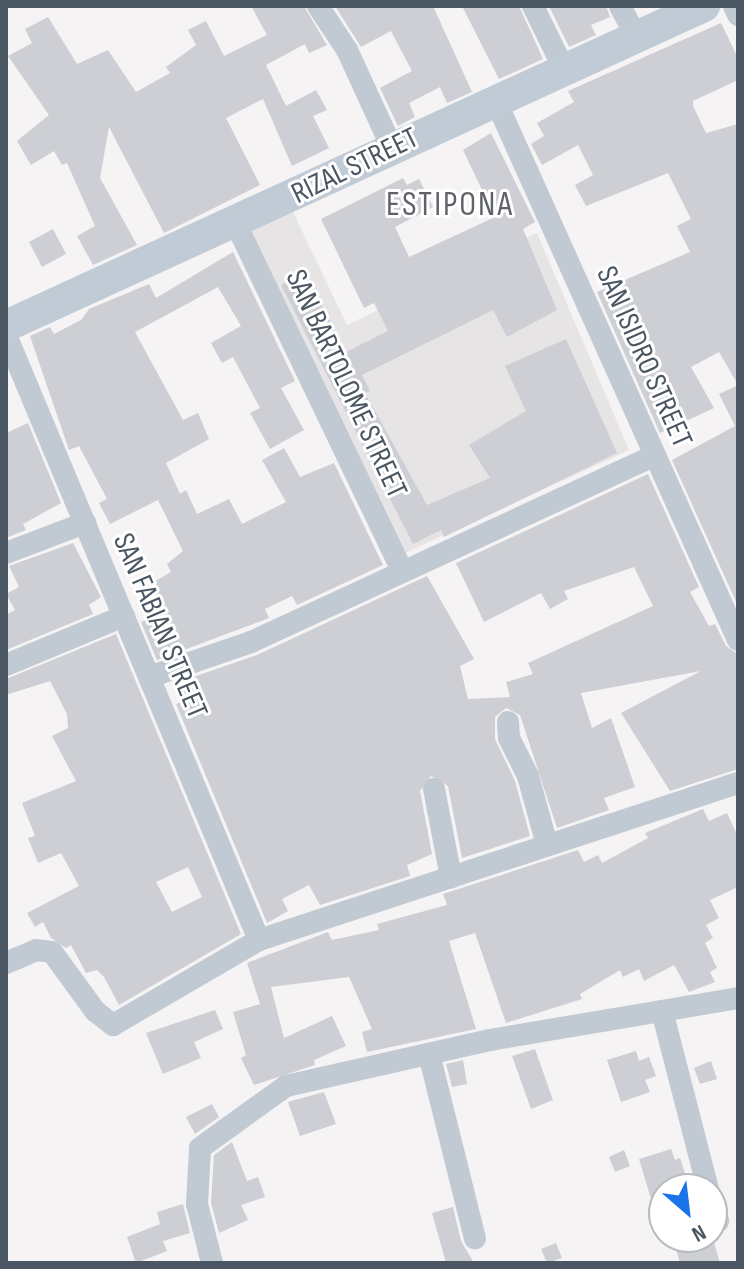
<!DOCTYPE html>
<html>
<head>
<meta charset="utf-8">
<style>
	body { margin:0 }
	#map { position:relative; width:744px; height:1269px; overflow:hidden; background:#f5f3f3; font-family:"Sofia Sans Condensed",sans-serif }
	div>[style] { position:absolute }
	.education>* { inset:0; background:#e6e4e5 }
	.building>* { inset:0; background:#cdcfd5 }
	.minor>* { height:22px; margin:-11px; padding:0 11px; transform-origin:11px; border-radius:11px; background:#c1cad2 }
	.secondary>* { height:32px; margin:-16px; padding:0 16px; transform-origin:16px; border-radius:16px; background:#c1cbd6 }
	span { translate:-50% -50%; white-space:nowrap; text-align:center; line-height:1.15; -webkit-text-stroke:6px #fff; paint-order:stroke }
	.street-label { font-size:30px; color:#4a5661 }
	.quarter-label { font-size:34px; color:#5f6368; letter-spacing:2px }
	.frame { position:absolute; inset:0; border:8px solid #4a5661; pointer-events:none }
	.north { position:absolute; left:648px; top:1173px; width:80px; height:80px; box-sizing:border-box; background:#fff; border:2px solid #b7bbc0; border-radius:50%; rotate:152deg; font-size:22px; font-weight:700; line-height:32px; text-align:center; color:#4a5661 }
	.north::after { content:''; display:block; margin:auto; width:28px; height:36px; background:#1a73e8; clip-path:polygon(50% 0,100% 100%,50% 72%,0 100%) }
</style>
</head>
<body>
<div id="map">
	<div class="education">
		<div style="clip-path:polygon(292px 210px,347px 325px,537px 233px,629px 450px,403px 554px,250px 229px)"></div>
	</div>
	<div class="building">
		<div style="clip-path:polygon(251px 6px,304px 6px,327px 45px,309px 53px,305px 44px,266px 65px,286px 106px,316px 90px,327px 110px,313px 116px,329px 148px,292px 166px,263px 99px,226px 118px,260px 185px,164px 233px,109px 127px,100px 178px,137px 245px,93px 265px,77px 236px,95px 226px,67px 163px,62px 165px,54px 151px,31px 165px,17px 141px,49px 115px,8px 56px,32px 43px,25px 29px,48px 17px,77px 64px,108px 50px,136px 92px,170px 73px,166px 67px,196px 45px,188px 30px,206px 21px,224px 56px,267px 35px)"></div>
		<div style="clip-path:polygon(335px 6px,433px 6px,472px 92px,447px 103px,440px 87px,409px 103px,415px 117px,398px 126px,380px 88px,412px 71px,391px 31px,361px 47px)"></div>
		<div style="clip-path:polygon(462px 6px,519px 6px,543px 59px,499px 79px)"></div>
		<div style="clip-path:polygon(549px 6px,606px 6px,610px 17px,591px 25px,596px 35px,569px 47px)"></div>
		<div style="clip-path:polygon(721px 23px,738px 58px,738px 80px,693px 101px,693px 106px,706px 133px,738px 124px,738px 606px,672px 460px,735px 426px,719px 394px,738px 385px,719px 352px,691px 367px,714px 408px,660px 433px,597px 292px,690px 252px,677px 226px,691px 219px,668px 173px,586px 206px,575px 185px,593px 175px,578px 145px,542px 165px,531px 144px,544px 136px,537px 123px,574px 102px,568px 91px)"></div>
		<div style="clip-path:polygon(491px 133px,535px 222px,523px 229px,557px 310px,507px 337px,493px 310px,362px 375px,370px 391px,365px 393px,427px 505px,490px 478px,469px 445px,526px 411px,505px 366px,566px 339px,617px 453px,444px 537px,441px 530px,413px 544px,281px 285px,305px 273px,346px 352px,388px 331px,374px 303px,364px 308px,321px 219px,403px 178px,407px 185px,419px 179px,433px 207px,395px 227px,409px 257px,495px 217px,463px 150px)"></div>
		<div style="clip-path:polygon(53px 229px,66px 254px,42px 267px,29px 242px)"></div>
		<div style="clip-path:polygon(233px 252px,295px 381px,281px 388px,304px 430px,270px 449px,250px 413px,260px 408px,233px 357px,222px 363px,211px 343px,241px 326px,218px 287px,207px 293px,135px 332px,183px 420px,198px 413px,209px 439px,166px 463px,180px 494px,186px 490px,197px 514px,229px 499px,242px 524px,286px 502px,262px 460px,284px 448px,300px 477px,334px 463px,383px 565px,297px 605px,292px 596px,265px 609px,269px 618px,157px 660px,141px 622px,159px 614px,145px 587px,171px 572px,167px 564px,183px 551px,158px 500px,110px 524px,99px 503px,107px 499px,79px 446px,69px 450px,30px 336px,50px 327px,54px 334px,81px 320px,89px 309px,149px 284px,156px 298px)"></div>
		<div style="clip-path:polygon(28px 423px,61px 503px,23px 524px,26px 530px,6px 538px,6px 433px)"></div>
		<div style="clip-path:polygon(648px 474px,699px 587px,690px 592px,709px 626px,715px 624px,726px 646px,738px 654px,738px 769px,670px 791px,621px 713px,701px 671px,581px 693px,592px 728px,611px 718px,635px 787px,604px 798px,609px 810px,557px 828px,520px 715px,506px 708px,495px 717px,495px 739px,515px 781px,530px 836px,462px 858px,448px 786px,431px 776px,420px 791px,432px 854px,407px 865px,410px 876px,320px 905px,309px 885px,282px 899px,288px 911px,267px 923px,176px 704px,183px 701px,176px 683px,257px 655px,427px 576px,474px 659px,460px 666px,468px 699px,510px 697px,506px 682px,533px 674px,528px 663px,653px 606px,634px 567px,564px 591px,568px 599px,550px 609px,541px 593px,484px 622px,456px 563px)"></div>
		<div style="clip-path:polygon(73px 543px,101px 597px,89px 605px,93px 614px,6px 650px,6px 615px,15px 610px,6px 594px,19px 587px,9px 566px)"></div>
		<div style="clip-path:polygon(evenodd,116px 634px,241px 934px,119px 1005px,104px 977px,97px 970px,86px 973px,71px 945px,66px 948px,51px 938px,43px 922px,35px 927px,27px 913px,79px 886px,61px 853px,38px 863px,28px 838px,35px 836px,22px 803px,76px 781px,52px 736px,68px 728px,67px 714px,50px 681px,6px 695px,6px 679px,116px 634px,188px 867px,202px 897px,172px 912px,156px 882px,188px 867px)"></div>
		<div style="clip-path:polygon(703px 809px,709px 821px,727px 813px,738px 837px,738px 887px,710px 900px,719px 918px,706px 925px,713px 938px,705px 943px,717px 968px,710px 972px,715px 982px,689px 992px,674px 965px,644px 981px,639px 969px,623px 977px,620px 970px,580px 994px,582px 999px,506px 1023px,475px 933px,449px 941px,476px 1029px,367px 1052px,362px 1032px,372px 1029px,349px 977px,271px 987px,284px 1038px,332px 1016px,346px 1046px,314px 1060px,315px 1065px,254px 1085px,241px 1058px,246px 1055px,233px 1012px,260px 1004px,247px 963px,328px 932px,332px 940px,379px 930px,377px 924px,447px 905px,443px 894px,578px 850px,584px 862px,598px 855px,602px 863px,648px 838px,645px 833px)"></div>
		<div style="clip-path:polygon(215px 1010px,223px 1029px,194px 1042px,201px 1058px,163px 1074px,146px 1033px)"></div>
		<div style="clip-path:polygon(535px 1049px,553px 1100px,531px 1109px,512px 1056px)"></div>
		<div style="clip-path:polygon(636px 1051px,639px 1061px,649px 1057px,656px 1076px,645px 1080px,650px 1092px,621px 1102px,607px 1060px)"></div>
		<div style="clip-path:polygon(463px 1060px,467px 1084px,452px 1087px,446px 1064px)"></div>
		<div style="clip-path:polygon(711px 1061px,717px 1079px,700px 1084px,694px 1068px)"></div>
		<div style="clip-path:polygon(324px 1092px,336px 1124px,300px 1136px,288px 1102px)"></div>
		<div style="clip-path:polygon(212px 1104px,219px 1117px,195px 1134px,186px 1117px)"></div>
		<div style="clip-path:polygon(232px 1142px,247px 1181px,258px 1177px,265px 1197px,241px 1205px,248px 1220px,219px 1233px,211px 1203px,214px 1155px)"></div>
		<div style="clip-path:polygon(671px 1149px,675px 1160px,680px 1158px,690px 1189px,664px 1189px,664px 1195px,651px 1199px,639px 1159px)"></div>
		<div style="clip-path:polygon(624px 1150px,630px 1166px,615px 1172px,609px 1157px)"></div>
		<div style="clip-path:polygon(183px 1204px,190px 1233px,163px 1241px,167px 1251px,136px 1263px,127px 1237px,160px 1224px,157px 1212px)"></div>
		<div style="clip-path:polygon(453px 1207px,461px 1241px,474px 1263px,446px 1263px,432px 1213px)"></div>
		<div style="clip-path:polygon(712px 1236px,720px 1263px,680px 1263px,675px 1245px)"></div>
		<div style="clip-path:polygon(556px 1243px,562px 1258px,547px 1263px,541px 1249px)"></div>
	</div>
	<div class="minor">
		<div style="left:318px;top:6px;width:53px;rotate:56.6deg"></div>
		<div style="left:347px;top:50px;width:108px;rotate:65.3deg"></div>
		<div style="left:533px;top:6px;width:68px;rotate:63.8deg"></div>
		<div style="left:620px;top:6px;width:32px;rotate:62deg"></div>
		<div style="left:734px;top:6px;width:10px;rotate:66deg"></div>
		<div style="left:495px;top:99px;width:593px;rotate:65.81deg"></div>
		<div style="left:236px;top:224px;width:382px;rotate:64.4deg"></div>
		<div style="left:6px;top:335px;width:656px;rotate:67.31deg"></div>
		<div style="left:6px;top:553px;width:85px;rotate:-20.8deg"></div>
		<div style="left:6px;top:665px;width:128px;rotate:-22.6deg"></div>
		<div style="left:149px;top:677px;width:108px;rotate:-18.9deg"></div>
		<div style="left:251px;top:642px;width:445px;rotate:-24.8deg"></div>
		<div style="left:508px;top:722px;width:16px;rotate:86deg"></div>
		<div style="left:509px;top:738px;width:42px;rotate:63.4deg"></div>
		<div style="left:528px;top:776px;width:72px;rotate:74.6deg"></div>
		<div style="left:434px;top:789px;width:90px;rotate:79.1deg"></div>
		<div style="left:6px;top:963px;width:33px;rotate:-23deg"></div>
		<div style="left:36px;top:950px;width:16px;rotate:7deg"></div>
		<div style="left:52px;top:952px;width:73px;rotate:53.9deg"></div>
		<div style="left:95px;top:1011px;width:23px;rotate:38deg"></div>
		<div style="left:113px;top:1025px;width:169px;rotate:-30.2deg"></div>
		<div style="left:259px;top:940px;width:504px;rotate:-18.15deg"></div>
		<div style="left:662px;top:1011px;width:184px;rotate:75.5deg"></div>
		<div style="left:429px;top:1054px;width:190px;rotate:76deg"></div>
		<div style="left:712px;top:1202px;width:20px;rotate:72deg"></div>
		<div style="left:212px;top:1263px;width:61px;rotate:-104.3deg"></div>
		<div style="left:197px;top:1204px;width:56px;rotate:-86.9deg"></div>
		<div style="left:200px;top:1148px;width:106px;rotate:-35.8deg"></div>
		<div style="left:286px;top:1086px;width:209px;rotate:-12.7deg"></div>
		<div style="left:490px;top:1040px;width:252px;rotate:-9.6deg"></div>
	</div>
	<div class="secondary">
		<div style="left:6px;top:326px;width:768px;rotate:-24.63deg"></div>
	</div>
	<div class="street-label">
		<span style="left:355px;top:166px;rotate:-26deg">RIZAL STREET</span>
		<span style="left:644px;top:357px;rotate:66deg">SAN ISIDRO STREET</span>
		<span style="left:346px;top:384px;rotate:65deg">SAN BARTOLOME STREET</span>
		<span style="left:160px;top:626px;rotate:67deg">SAN FABIAN STREET</span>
	</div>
	<div class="quarter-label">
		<span style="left:450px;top:205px">ESTIPONA</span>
	</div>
	<div class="frame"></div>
	<div class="north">N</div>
</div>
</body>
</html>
